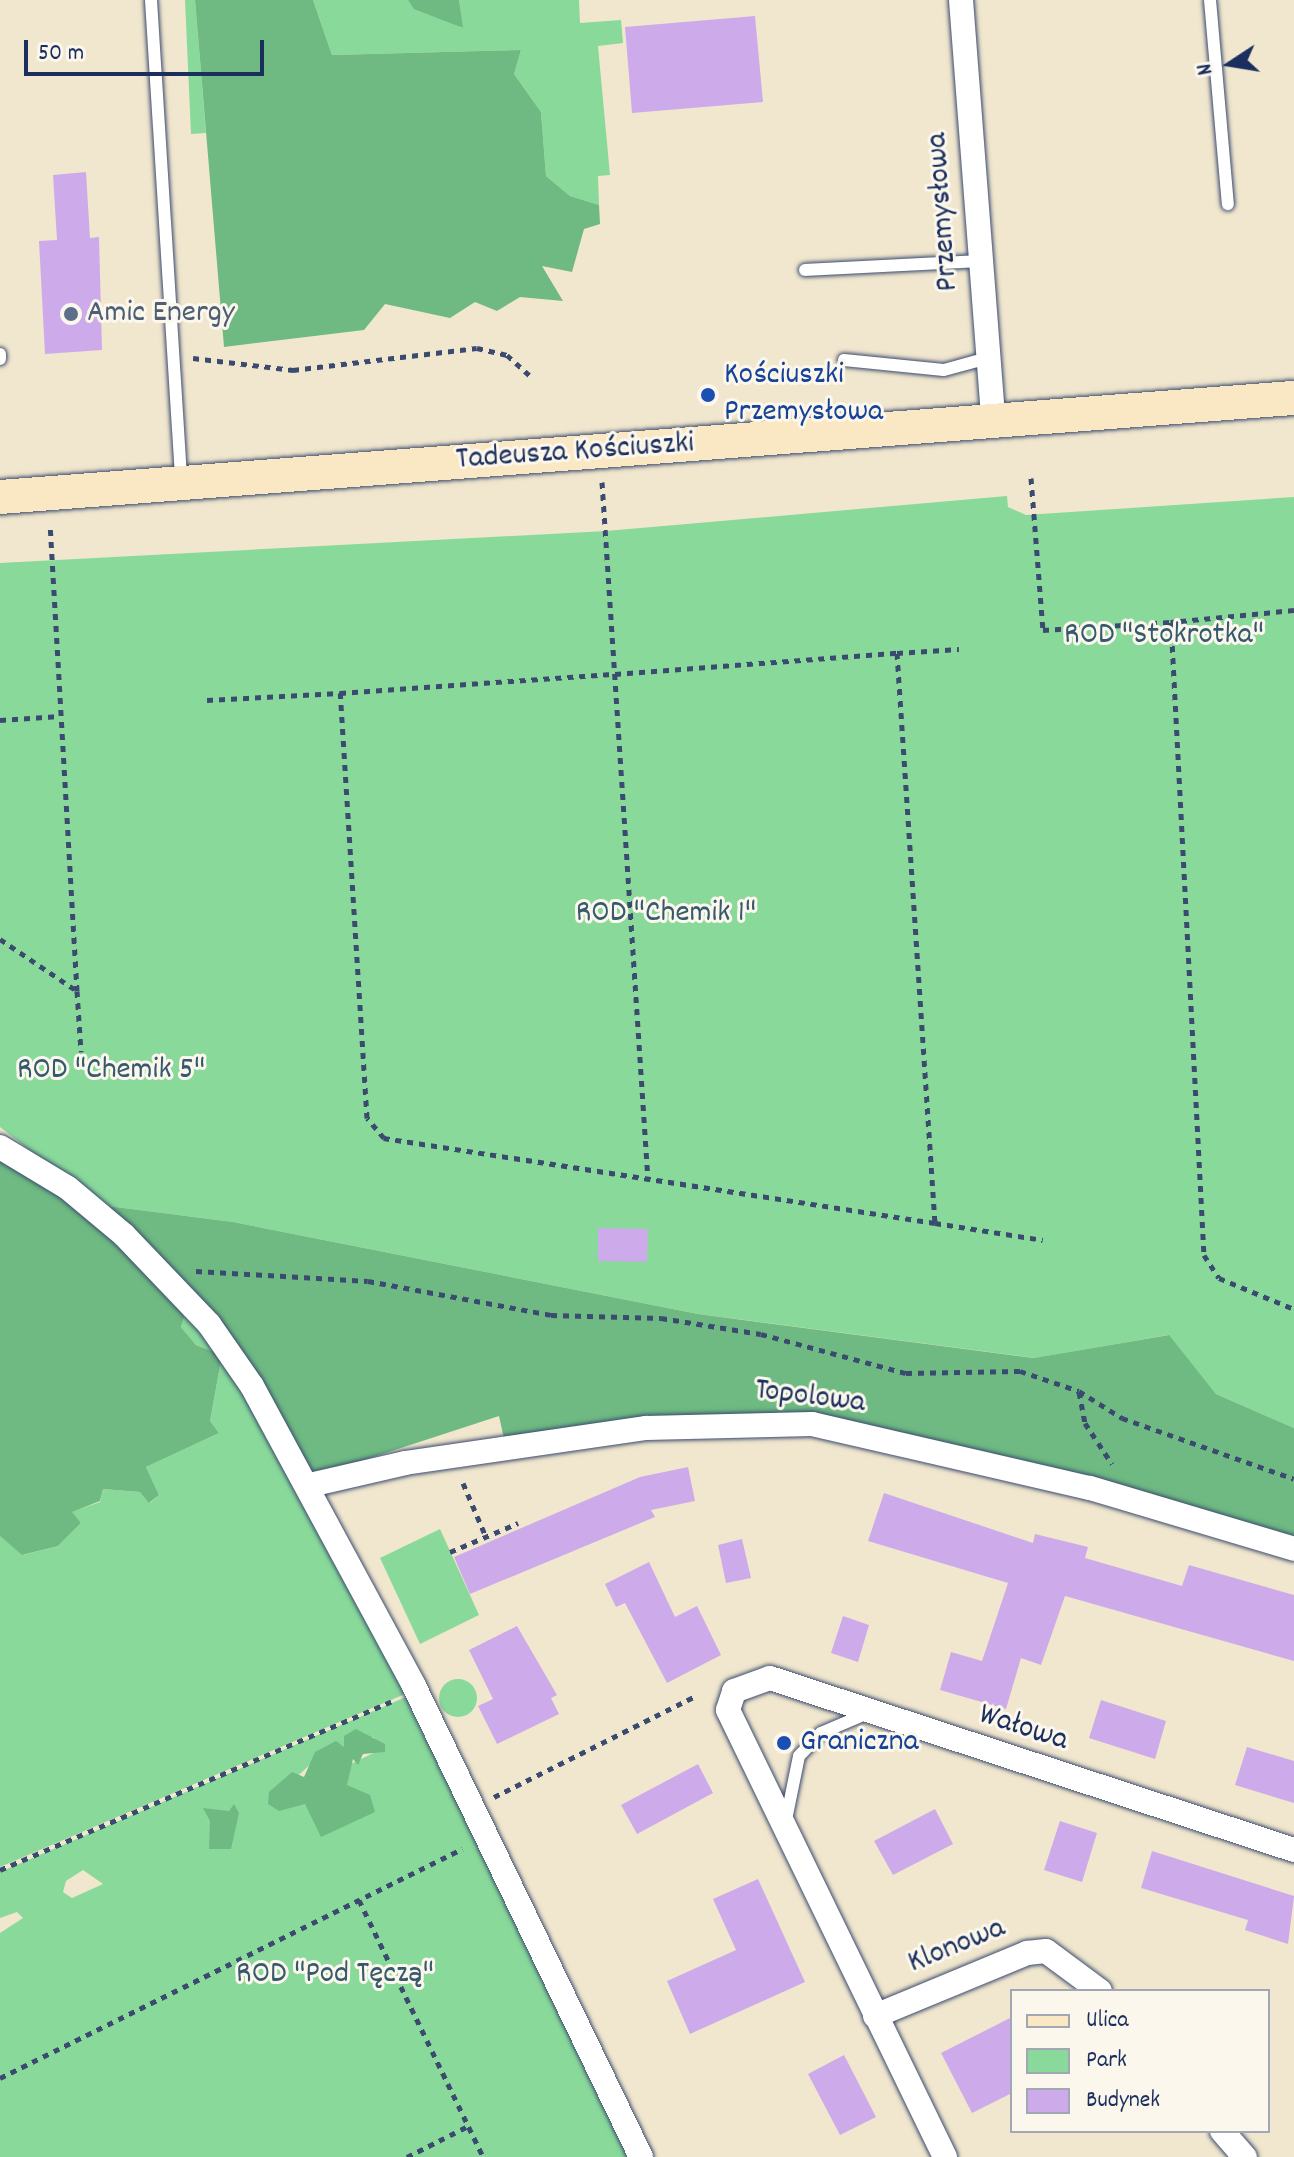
<!DOCTYPE html>
<html>
<head>
<meta charset="utf-8">
<style>
	body { margin:0 }
	#map { position:relative; width:1294px; height:2157px; overflow:hidden; background:#f1e7ce; font-family:Dekko,sans-serif }
	div>[style] { position:absolute }
	.green>* { inset:0; background:#89da9a }
	.round { border-radius:50% }
	.forest>* { inset:0; background:#6eba82 }
	.building>* { inset:0; background:#cdabea }
	.path>* { height:5px; margin-top:-2.5px; transform-origin:0; background:repeating-linear-gradient(90deg,#3b4b6f 0 6px,transparent 0 12px) }
	.roads { filter:drop-shadow(0 0 2px #3b4b6f) drop-shadow(0 0 2px #3b4b6f) }
	.service>* { height:12px; margin:-6px; padding:0 6px; transform-origin:6px; border-radius:6px; background:#fff }
	.minor>* { height:24px; margin:-12px; padding:0 12px; transform-origin:12px; border-radius:12px; background:#fff }
	.secondary>* { height:34px; margin:-17px; padding:0 17px; transform-origin:17px; border-radius:17px; background:#fae7c3 }
	.dots>* { width:22px; height:22px; translate:-50% -50%; box-sizing:border-box; border:4px solid #fbf7ec; border-radius:50% }
	span { translate:-50% -50%; white-space:nowrap; text-align:center; line-height:1.15; -webkit-text-stroke:6px #fbf7ec; paint-order:stroke }
	.street-label { font-size:32px; color:#1b2f5e }
	.service-label { font-size:32px; color:#4e5e75 }
	.left { translate:0 -50%; text-align:left }
	.transit-label { font-size:32px; color:#164399 }
	.park-label { font-size:32px; color:#365a6d }
	.legend { position:absolute; left:1010px; top:1989px; width:260px; height:144px; box-sizing:border-box; background:#fbf7ec; border:2px solid #a1a7b3; margin:0; padding:10px 14px; list-style:none; font-size:24px; color:#1b2f5e }
	.legend li { display:flex; align-items:center; gap:16px; height:40px }
	.legend b { width:40px; border:2px solid #a1a7b3 }
	.north { position:absolute; left:1190px; top:24px; width:80px; height:80px; -webkit-text-stroke:6px #fbf7ec; paint-order:stroke; rotate:258deg; font-size:22px; font-weight:700; line-height:32px; text-align:center; color:#1b2f5e }
	.north::after { content:''; display:block; margin:auto; width:28px; height:36px; background:#1b2f5e; clip-path:polygon(50% 0,100% 100%,50% 72%,0 100%) }
	.scale { position:absolute; left:24px; top:40px; width:240px; height:36px; box-sizing:border-box; border:4px solid #1b2f5e; border-top:0; padding-left:10px; font-size:24px; line-height:28px; white-space:nowrap; color:#1b2f5e; -webkit-text-stroke:6px #fbf7ec; paint-order:stroke }
</style>
</head>
<body>
<div id="map">
	<div class="green">
		<div style="clip-path:polygon(185px 0,195px 0,206px 133px,191px 134px)"></div>
		<div style="clip-path:polygon(313px 0,408px 0,462px 28px,459px 0,579px 0,580px 23px,621px 20px,623px 43px,598px 46px,610px 175px,598px 176px,599px 205px,570px 196px,546px 176px,541px 112px,514px 74px,521px 50px,332px 55px)"></div>
		<div style="clip-path:polygon(1007px 496px,1008px 507px,1026px 515px,1294px 497px,1294px 1428px,1216px 1394px,1168px 1335px,1035px 1358px,698px 1314px,233px 1222px,100px 1205px,0 1127px,0 563px,606px 531px)"></div>
		<div style="clip-path:polygon(162px 1278px,222px 1350px,405px 1694px,0 1867px,0 1536px,23px 1555px,58px 1546px,81px 1523px,71px 1512px,100px 1502px,103px 1489px,140px 1492px,150px 1503px,159px 1495px,146px 1467px,219px 1433px,210px 1421px,222px 1355px,196px 1345px,181px 1327px,187px 1308px,173px 1305px)"></div>
		<div style="clip-path:polygon(440px 1529px,479px 1615px,420px 1644px,380px 1558px)"></div>
		<div class="round" style="left:439px;top:1679px;width:38px;height:38px"></div>
		<div style="clip-path:polygon(evenodd,406px 1697px,629px 2157px,0 2157px,0 1933px,23px 1918px,17px 1912px,0 1918px,0 1872px,406px 1697px,344px 1737px,373px 1737px,384px 1748px,269px 1803px,317px 1758px,344px 1747px,344px 1737px,406px 1697px,83px 1870px,103px 1884px,72px 1898px,63px 1892px,66px 1881px,83px 1870px)"></div>
	</div>
	<div class="forest">
		<div style="clip-path:polygon(195px 0,313px 0,332px 55px,521px 50px,514px 74px,541px 112px,546px 176px,570px 196px,599px 205px,600px 224px,584px 229px,572px 272px,542px 266px,563px 301px,520px 297px,497px 311px,475px 302px,450px 318px,385px 304px,364px 330px,224px 347px)"></div>
		<div style="clip-path:polygon(408px 0,459px 0,463px 28px,414px 9px)"></div>
		<div style="clip-path:polygon(0 1155px,52px 1183px,170px 1293px,174px 1304px,187px 1308px,181px 1327px,196px 1345px,222px 1355px,210px 1421px,219px 1433px,146px 1467px,159px 1495px,149px 1503px,140px 1492px,103px 1489px,100px 1501px,72px 1512px,81px 1523px,58px 1546px,22px 1555px,0 1536px)"></div>
		<div style="clip-path:polygon(100px 1205px,233px 1222px,698px 1314px,1034px 1358px,1169px 1335px,1216px 1394px,1294px 1428px,1294px 1549px,768px 1422px,508px 1457px,499px 1416px,309px 1478px,252px 1386px)"></div>
		<div style="clip-path:polygon(356px 1729px,385px 1744px,385px 1752px,363px 1754px,358px 1765px,353px 1759px,347px 1785px,370px 1795px,375px 1812px,321px 1837px,305px 1804px,279px 1811px,268px 1804px,269px 1792px,292px 1772px,304px 1777px,315px 1752px,336px 1741px,344px 1747px,344px 1736px)"></div>
		<div style="clip-path:polygon(234px 1804px,239px 1813px,231px 1849px,209px 1849px,210px 1821px,203px 1808px,229px 1811px)"></div>
	</div>
	<div class="building">
		<div style="clip-path:polygon(755px 16px,763px 102px,632px 113px,625px 27px)"></div>
		<div style="clip-path:polygon(86px 172px,90px 238px,99px 237px,102px 350px,45px 354px,39px 241px,57px 240px,53px 175px)"></div>
		<div style="clip-path:polygon(598px 1228px,648px 1229px,647px 1262px,598px 1261px)"></div>
		<div style="clip-path:polygon(688px 1467px,695px 1501px,651px 1510px,655px 1517px,470px 1594px,454px 1557px,640px 1477px)"></div>
		<div style="clip-path:polygon(884px 1493px,1033px 1543px,1035px 1534px,1088px 1547px,1085px 1558px,1182px 1586px,1189px 1565px,1294px 1595px,1294px 1661px,1065px 1596px,1041px 1665px,1021px 1658px,1006px 1709px,940px 1690px,951px 1652px,982px 1661px,1008px 1583px,868px 1541px)"></div>
		<div style="clip-path:polygon(742px 1539px,751px 1578px,726px 1583px,718px 1545px)"></div>
		<div style="clip-path:polygon(649px 1562px,675px 1617px,697px 1606px,721px 1655px,667px 1683px,625px 1603px,616px 1607px,605px 1584px)"></div>
		<div style="clip-path:polygon(843px 1616px,869px 1625px,858px 1662px,831px 1653px)"></div>
		<div style="clip-path:polygon(517px 1626px,557px 1695px,551px 1698px,559px 1714px,497px 1744px,478px 1706px,493px 1699px,469px 1650px)"></div>
		<div style="clip-path:polygon(1101px 1700px,1166px 1721px,1155px 1759px,1089px 1738px)"></div>
		<div style="clip-path:polygon(1247px 1747px,1294px 1761px,1294px 1803px,1235px 1785px)"></div>
		<div style="clip-path:polygon(698px 1764px,713px 1793px,637px 1834px,621px 1805px)"></div>
		<div style="clip-path:polygon(935px 1809px,953px 1844px,893px 1875px,874px 1841px)"></div>
		<div style="clip-path:polygon(1060px 1821px,1097px 1833px,1082px 1882px,1044px 1870px)"></div>
		<div style="clip-path:polygon(1152px 1851px,1294px 1896px,1288px 1944px,1245px 1930px,1248px 1920px,1141px 1888px)"></div>
		<div style="clip-path:polygon(758px 1879px,805px 1982px,690px 2034px,667px 1981px,736px 1950px,713px 1899px)"></div>
		<div style="clip-path:polygon(1012px 2017px,1012px 2093px,972px 2113px,941px 2053px)"></div>
		<div style="clip-path:polygon(844px 2055px,876px 2117px,840px 2135px,808px 2074px)"></div>
	</div>
	<div class="path">
		<div style="left:193px;top:358px;width:101px;rotate:6.8deg"></div>
		<div style="left:293px;top:370px;width:185px;rotate:-6.8deg"></div>
		<div style="left:477px;top:348px;width:31px;rotate:13deg"></div>
		<div style="left:507px;top:355px;width:30px;rotate:42deg"></div>
		<div style="left:1031px;top:478px;width:152px;rotate:85.5deg"></div>
		<div style="left:1043px;top:630px;width:128px;rotate:-3.6deg"></div>
		<div style="left:602px;top:482px;width:700px;rotate:86.23deg"></div>
		<div style="left:1294px;top:610px;width:124px;rotate:174.4deg"></div>
		<div style="left:1171px;top:622px;width:634px;rotate:87.02deg"></div>
		<div style="left:1204px;top:1255px;width:27px;rotate:57deg"></div>
		<div style="left:1219px;top:1278px;width:81px;rotate:22.5deg"></div>
		<div style="left:897px;top:653px;width:571px;rotate:86.19deg"></div>
		<div style="left:935px;top:1223px;width:558px;rotate:-171.23deg"></div>
		<div style="left:384px;top:1138px;width:26px;rotate:-130deg"></div>
		<div style="left:367px;top:1118px;width:426px;rotate:-93.6deg"></div>
		<div style="left:340px;top:693px;width:276px;rotate:-4deg"></div>
		<div style="left:615px;top:674px;width:283px;rotate:-4.3deg"></div>
		<div style="left:897px;top:653px;width:62px;rotate:-3.7deg"></div>
		<div style="left:207px;top:700px;width:133px;rotate:-3deg"></div>
		<div style="left:0;top:720px;width:60px;rotate:-3.8deg"></div>
		<div style="left:0;top:939px;width:93px;rotate:34deg"></div>
		<div style="left:77px;top:991px;width:466px;rotate:-93.3deg"></div>
		<div style="left:77px;top:991px;width:61px;rotate:86.2deg"></div>
		<div style="left:935px;top:1223px;width:109px;rotate:8.9deg"></div>
		<div style="left:196px;top:1271px;width:172px;rotate:3.3deg"></div>
		<div style="left:368px;top:1281px;width:186px;rotate:10.5deg"></div>
		<div style="left:551px;top:1315px;width:110px;rotate:1.6deg"></div>
		<div style="left:661px;top:1318px;width:101px;rotate:9.1deg"></div>
		<div style="left:761px;top:1334px;width:150px;rotate:15.1deg"></div>
		<div style="left:906px;top:1373px;width:114px;rotate:-1deg"></div>
		<div style="left:1020px;top:1371px;width:62px;rotate:18.7deg"></div>
		<div style="left:1079px;top:1391px;width:51px;rotate:32.1deg"></div>
		<div style="left:1122px;top:1418px;width:182px;rotate:19.5deg"></div>
		<div style="left:1079px;top:1392px;width:32px;rotate:79deg"></div>
		<div style="left:1085px;top:1423px;width:49px;rotate:56.6deg"></div>
		<div style="left:463px;top:1483px;width:59px;rotate:66.9deg"></div>
		<div style="left:450px;top:1552px;width:74px;rotate:-23.1deg"></div>
		<div style="left:494px;top:1797px;width:226px;rotate:-26.6deg"></div>
		<div style="left:0;top:1870px;width:426px;rotate:-23.3deg"></div>
		<div style="left:359px;top:1900px;width:285px;rotate:64.2deg"></div>
		<div style="left:0;top:2078px;width:516px;rotate:-26.37deg"></div>
		<div style="left:407px;top:2157px;width:68px;rotate:-26.9deg"></div>
	</div>
	<div class="roads">
		<div class="service">
			<div style="left:151px;top:0;width:480px;rotate:86.4deg"></div>
			<div style="left:1210px;top:0;width:205px;rotate:85deg"></div>
			<div style="left:805px;top:270px;width:175px;rotate:-2.9deg"></div>
			<div style="left:0;top:354px;width:5px;rotate:90deg"></div>
			<div style="left:844px;top:360px;width:100px;rotate:5.7deg"></div>
			<div style="left:944px;top:370px;width:46px;rotate:-15.3deg"></div>
			<div style="left:787px;top:1815px;width:60px;rotate:-78.5deg"></div>
			<div style="left:799px;top:1756px;width:32px;rotate:-46deg"></div>
			<div style="left:821px;top:1733px;width:51px;rotate:-23.1deg"></div>
		</div>
		<div class="minor">
			<div style="left:961px;top:0;width:421px;rotate:85.6deg"></div>
			<div style="left:0;top:1147px;width:79px;rotate:31.1deg"></div>
			<div style="left:68px;top:1188px;width:73px;rotate:40deg"></div>
			<div style="left:124px;top:1235px;width:123px;rotate:46.3deg"></div>
			<div style="left:209px;top:1324px;width:75px;rotate:55.3deg"></div>
			<div style="left:252px;top:1386px;width:341px;rotate:61.6deg"></div>
			<div style="left:414px;top:1686px;width:523px;rotate:64.27deg"></div>
			<div style="left:310px;top:1485px;width:98px;rotate:-13deg"></div>
			<div style="left:405px;top:1463px;width:244px;rotate:-8.3deg"></div>
			<div style="left:646px;top:1428px;width:166px;rotate:-1.4deg"></div>
			<div style="left:812px;top:1424px;width:285px;rotate:13deg"></div>
			<div style="left:1090px;top:1488px;width:213px;rotate:16.6deg"></div>
			<div style="left:875px;top:2016px;width:165px;rotate:-22.5deg"></div>
			<div style="left:1027px;top:1953px;width:19px;rotate:-6deg"></div>
			<div style="left:1046px;top:1951px;width:67px;rotate:36.5deg"></div>
			<div style="left:1222px;top:2131px;width:35px;rotate:49deg"></div>
			<div style="left:945px;top:2157px;width:497px;rotate:-115.9deg"></div>
			<div style="left:728px;top:1710px;width:20px;rotate:-72deg"></div>
			<div style="left:734px;top:1691px;width:38px;rotate:-20deg"></div>
			<div style="left:770px;top:1678px;width:552px;rotate:18.17deg"></div>
		</div>
		<div class="secondary">
			<div style="left:0;top:497px;width:1298px;rotate:-4.38deg"></div>
		</div>
	</div>
	<div class="dots">
		<div style="left:71px;top:314px;background:#5c6f8a"></div>
		<div style="left:708px;top:395px;background:#1a4fb4"></div>
		<div style="left:784px;top:1743px;background:#1a4fb4"></div>
	</div>
	<div class="street-label">
		<span style="left:944px;top:212px;rotate:-94deg">Przemysłowa</span>
		<span style="left:575px;top:453px;rotate:-4deg">Tadeusza Kościuszki</span>
		<span style="left:810px;top:1398px;rotate:7deg">Topolowa</span>
		<span style="left:1023px;top:1729px;rotate:18deg">Wałowa</span>
		<span style="left:957px;top:1947px;rotate:-22deg">Klonowa</span>
	</div>
	<div class="service-label">
		<span class="left" style="left:87px;top:314px">Amic Energy</span>
	</div>
	<div class="transit-label">
		<span class="left" style="left:724px;top:395px">Kościuszki<br>Przemysłowa</span>
		<span class="left" style="left:800px;top:1743px">Graniczna</span>
	</div>
	<div class="park-label">
		<span style="left:1164px;top:636px">ROD "Stokrotka"</span>
		<span style="left:666px;top:914px">ROD "Chemik 1"</span>
		<span style="left:111px;top:1071px">ROD "Chemik 5"</span>
		<span style="left:335px;top:1975px">ROD "Pod Tęczą"</span>
	</div>
	<ul class="legend">
	<li><b style="height:10px;background:#fae7c3"></b>Ulica</li>
	<li><b style="height:22px;background:#89da9a"></b>Park</li>
	<li><b style="height:22px;background:#cdabea"></b>Budynek</li>
	</ul>
	<div class="north">N</div>
	<div class="scale">50 m</div>
</div>
</body>
</html>
